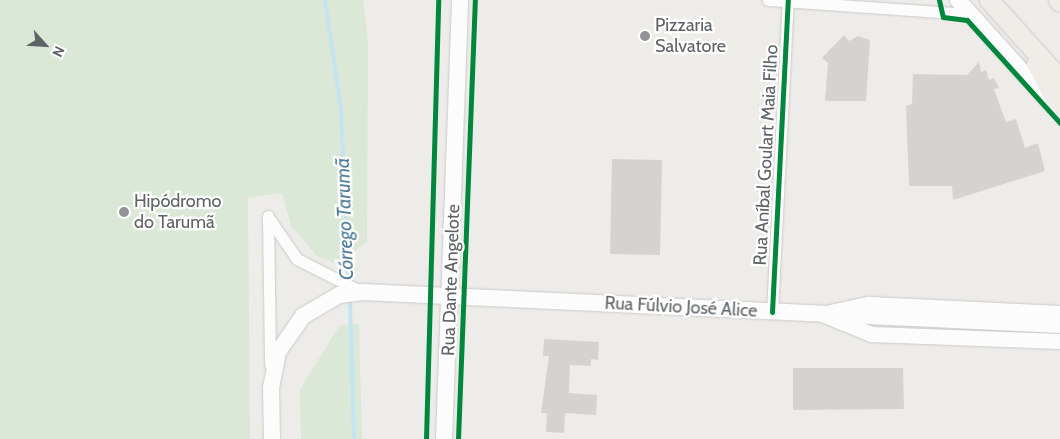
<!DOCTYPE html>
<html>
<head>
<meta charset="utf-8">
<style>
	body { margin:0 }
	#map { position:relative; width:1060px; height:439px; overflow:hidden; background:#eeece9; font-family:Cabin,sans-serif }
	div>[style] { position:absolute }
	.green>* { inset:0; background:#dbe7d7 }
	.stream>* { height:4px; margin:-2px; padding:0 2px; transform-origin:2px; border-radius:2px; background:#c5e4f1 }
	.building>* { inset:0; background:#d5d3d2 }
	.roads { filter:drop-shadow(0 0 1px #cbcac9) drop-shadow(0 0 1px #cbcac9) }
	.minor>* { height:11px; margin:-5.5px; padding:0 5.5px; transform-origin:5.5px; border-radius:5.5px; background:#fcfcfc }
	.tertiary>* { height:15px; margin:-7.5px; padding:0 7.5px; transform-origin:7.5px; border-radius:7.5px; background:#fcfcfc }
	.secondary>* { height:16px; margin:-8px; padding:0 8px; transform-origin:8px; border-radius:8px; background:#fcfcfc }
	.trunk>* { height:19px; margin:-9.5px; padding:0 9.5px; transform-origin:9.5px; border-radius:9.5px; background:#f0ece7 }
	.cycleway>* { height:5px; margin:-2.5px; padding:0 2.5px; transform-origin:2.5px; border-radius:2.5px; background:#00873e }
	.dots>* { width:14px; height:14px; translate:-50% -50%; box-sizing:border-box; border:2px solid #fff; border-radius:50% }
	span { translate:-50% -50%; white-space:nowrap; text-align:center; line-height:1.15; -webkit-text-stroke:4.5px #fff; paint-order:stroke }
	.poi-label { font-size:18px; color:#5f6366 }
	.left { translate:0 -50%; text-align:left }
	.street-label { font-size:18px; color:#5f6366 }
	.water-label { font-size:19px; color:#497795; font-style:italic }
	.north { position:absolute; left:20px; top:20px; width:50px; height:50px; -webkit-text-stroke:4px #fff; paint-order:stroke; rotate:116deg; font-size:14px; font-weight:700; line-height:20px; text-align:center; color:#5f6366 }
	.north::after { content:''; display:block; margin:auto; width:18px; height:22px; background:#5f6366; clip-path:polygon(50% 0,100% 100%,50% 72%,0 100%) }
</style>
</head>
<body>
<div id="map">
	<div class="green">
		<div style="clip-path:polygon(0 0,363px 0,368px 42px,367px 242px,337px 264px,317px 256px,291px 226px,282px 193px,248px 198px,250px 439px,0 439px)"></div>
		<div style="clip-path:polygon(359px 324px,362px 439px,301px 439px,300px 389px,340px 325px)"></div>
	</div>
	<div class="stream">
		<div style="left:325px;top:0;width:111px;rotate:81.7deg"></div>
		<div style="left:341px;top:110px;width:174px;rotate:87.4deg"></div>
		<div style="left:350px;top:298px;width:141px;rotate:88.4deg"></div>
	</div>
	<div class="building">
		<div style="clip-path:polygon(844px 35px,849px 41px,858px 36px,870px 40px,866px 101px,825px 101px,828px 63px,822px 58px)"></div>
		<div style="clip-path:polygon(979px 62px,981px 72px,986px 70px,989px 80px,994px 78px,999px 88px,994px 89px,1006px 122px,1016px 119px,1025px 148px,1038px 143px,1045px 171px,953px 200px,952px 186px,909px 186px,906px 106px,912px 104px,913px 74px,967px 75px)"></div>
		<div style="clip-path:polygon(612px 159px,662px 160px,660px 255px,610px 254px)"></div>
		<div style="clip-path:polygon(544px 339px,599px 342px,598px 360px,591px 359px,591px 366px,570px 365px,569px 393px,597px 395px,596px 415px,565px 413px,564px 433px,546px 432px,547px 413px,541px 413px,549px 356px,543px 356px)"></div>
		<div style="clip-path:polygon(793px 368px,903px 368px,904px 409px,793px 410px)"></div>
	</div>
	<div class="roads">
		<div class="minor">
			<div style="left:768px;top:0;width:202px;rotate:4deg"></div>
			<div style="left:268px;top:216px;width:148px;rotate:89.2deg"></div>
			<div style="left:270px;top:220px;width:47px;rotate:55.3deg"></div>
			<div style="left:297px;top:259px;width:71px;rotate:26.9deg"></div>
			<div style="left:772px;top:312px;width:312px;rotate:-87.1deg"></div>
		</div>
		<div class="tertiary">
			<div style="left:830px;top:312px;width:40px;rotate:-12deg"></div>
			<div style="left:869px;top:304px;width:191px;rotate:2.7deg"></div>
			<div style="left:822px;top:314px;width:53px;rotate:22.2deg"></div>
			<div style="left:871px;top:334px;width:189px;rotate:2.1deg"></div>
		</div>
		<div class="secondary">
			<div style="left:958px;top:0;width:145px;rotate:48.1deg"></div>
			<div style="left:272px;top:439px;width:51px;rotate:-91.1deg"></div>
			<div style="left:271px;top:388px;width:37px;rotate:-79deg"></div>
			<div style="left:278px;top:352px;width:44px;rotate:-55.2deg"></div>
			<div style="left:303px;top:316px;width:42px;rotate:-30.3deg"></div>
			<div style="left:339px;top:295px;width:24px;rotate:-7deg"></div>
			<div style="left:363px;top:292px;width:698px;rotate:2.71deg"></div>
			<div style="left:444px;top:439px;width:439px;rotate:-87.9deg"></div>
		</div>
		<div class="trunk">
			<div style="left:989px;top:0;width:106px;rotate:48.1deg"></div>
			<div style="left:1058px;top:0;width:3px;rotate:45deg"></div>
			<div style="left:1036px;top:63px;width:51px;rotate:61.9deg"></div>
		</div>
	</div>
	<div class="cycleway">
		<div style="left:939px;top:0;width:17px;rotate:77deg"></div>
		<div style="left:943px;top:17px;width:24px;rotate:7deg"></div>
		<div style="left:967px;top:20px;width:139px;rotate:47.9deg"></div>
		<div style="left:772px;top:312px;width:312px;rotate:-87.1deg"></div>
		<div style="left:426px;top:439px;width:439px;rotate:-88.4deg"></div>
		<div style="left:458px;top:439px;width:439px;rotate:-87.8deg"></div>
	</div>
	<div class="dots">
		<div style="left:645px;top:36px;background:#919394"></div>
		<div style="left:124px;top:212px;background:#919394"></div>
	</div>
	<div class="poi-label">
		<span class="left" style="left:655px;top:36px">Pizzaria<br>Salvatore</span>
		<span class="left" style="left:134px;top:212px">Hipódromo<br>do Tarumã</span>
	</div>
	<div class="street-label">
		<span style="left:766px;top:155px;rotate:-87deg">Rua Aníbal Goulart Maia Filho</span>
		<span style="left:451px;top:280px;rotate:-88deg">Rua Dante Angelote</span>
		<span style="left:681px;top:307px;rotate:3deg">Rua Fúlvio José Alice</span>
	</div>
	<div class="water-label">
		<span style="left:345px;top:219px;rotate:-92deg">Córrego Tarumã</span>
	</div>
	<div class="north">N</div>
</div>
</body>
</html>
